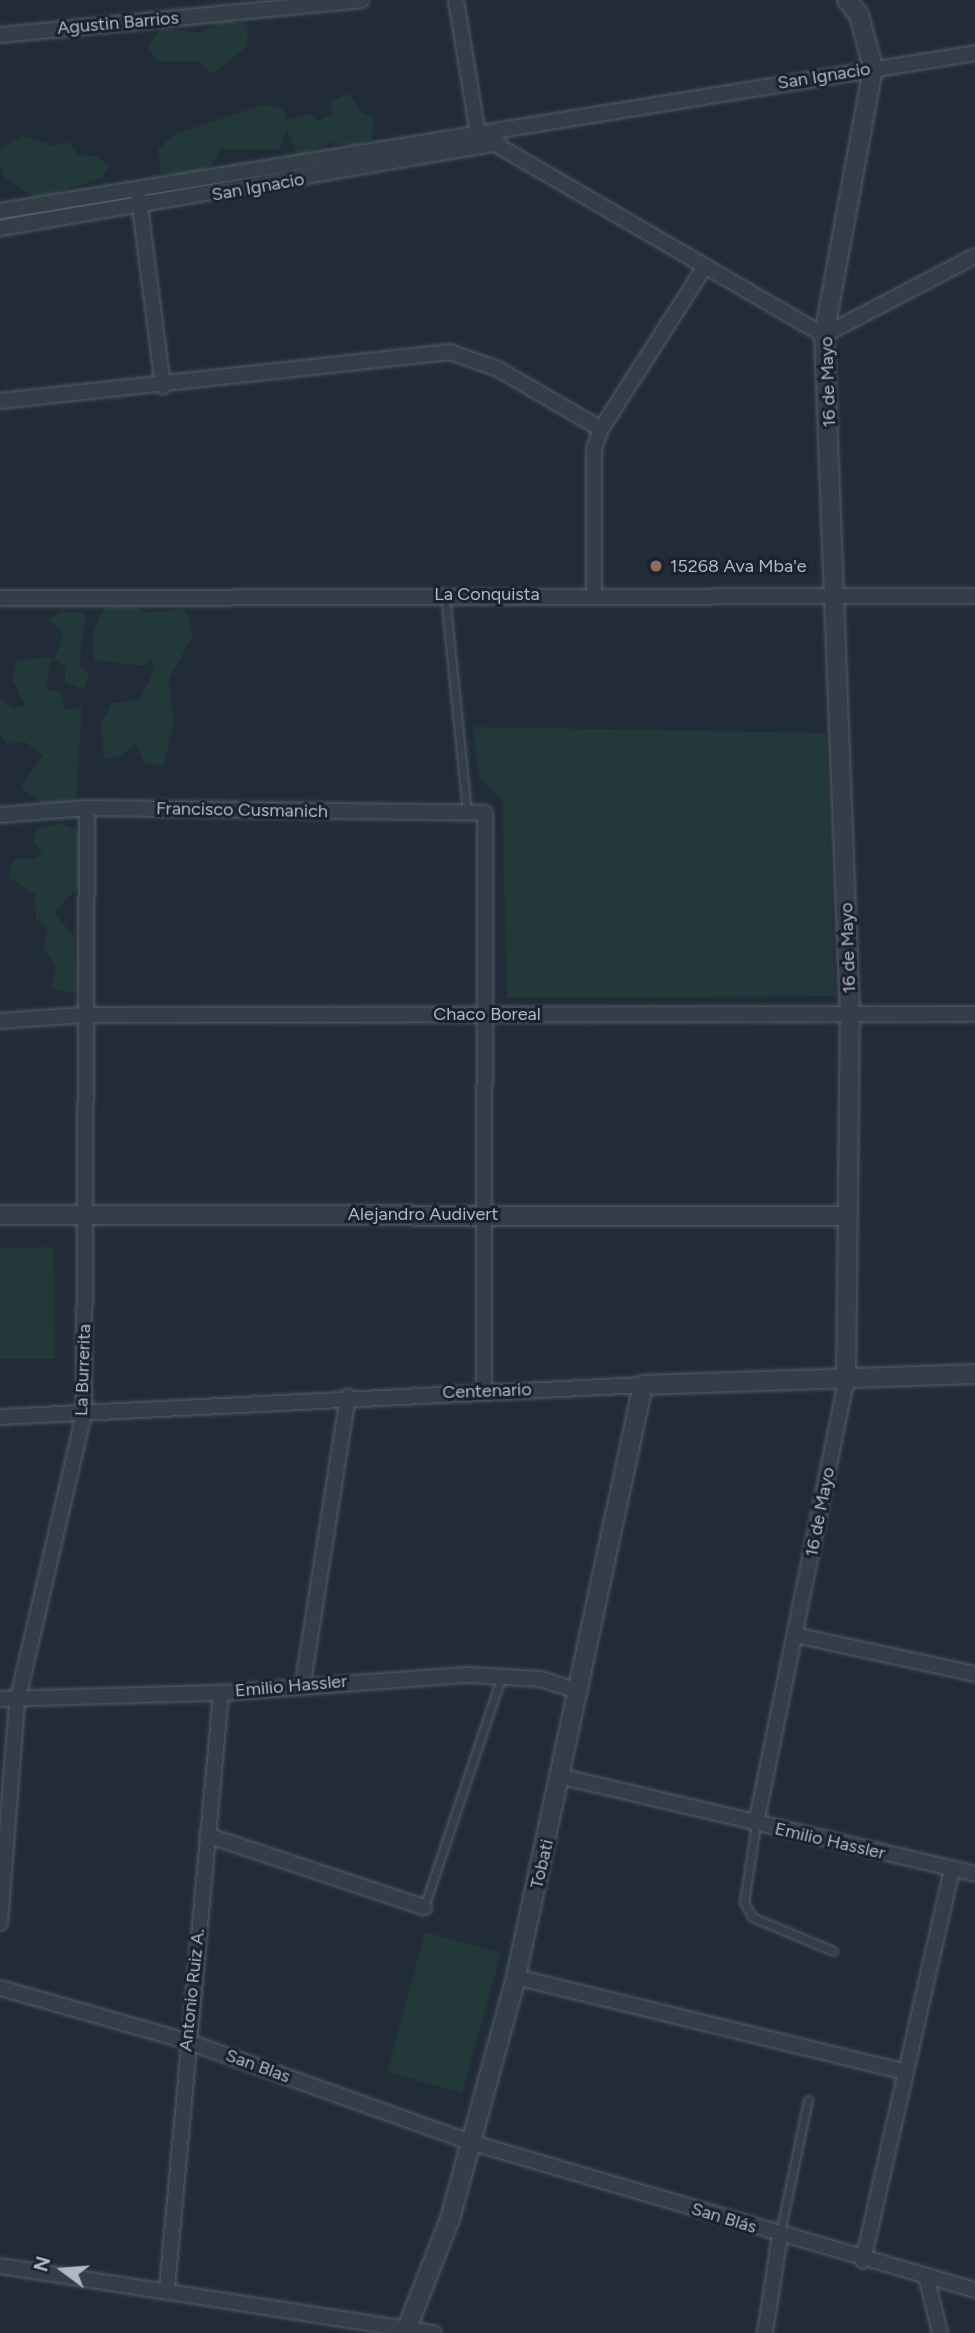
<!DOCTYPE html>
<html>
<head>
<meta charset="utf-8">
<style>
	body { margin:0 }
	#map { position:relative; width:975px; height:2333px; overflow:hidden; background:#212c38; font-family:Figtree,sans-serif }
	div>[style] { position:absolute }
	.green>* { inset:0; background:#233839 }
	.roads { filter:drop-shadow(0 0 2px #525c66) drop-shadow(0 0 2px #525c66) }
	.service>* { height:7px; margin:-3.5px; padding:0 3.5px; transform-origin:3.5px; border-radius:3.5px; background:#343e48 }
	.minor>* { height:14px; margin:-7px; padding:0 7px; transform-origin:7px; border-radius:7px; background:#343e48 }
	.tertiary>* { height:18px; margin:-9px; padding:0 9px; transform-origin:9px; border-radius:9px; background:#343e48 }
	.dots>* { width:19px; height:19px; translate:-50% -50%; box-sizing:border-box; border:4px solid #1a232d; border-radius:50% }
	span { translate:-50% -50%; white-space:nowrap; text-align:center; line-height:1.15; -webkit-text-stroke:6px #1a232d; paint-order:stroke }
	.street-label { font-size:18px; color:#afb9c5 }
	.poi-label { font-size:18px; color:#afb9c5 }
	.left { translate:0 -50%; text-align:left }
	.north { position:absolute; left:28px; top:2235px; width:70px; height:70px; -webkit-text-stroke:5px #1a232d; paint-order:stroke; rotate:286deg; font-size:19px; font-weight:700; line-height:28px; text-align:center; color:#afb9c5 }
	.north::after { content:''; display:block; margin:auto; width:24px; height:32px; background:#afb9c5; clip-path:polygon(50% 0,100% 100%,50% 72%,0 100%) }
</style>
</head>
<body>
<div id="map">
	<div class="green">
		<div style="clip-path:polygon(226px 19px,248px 26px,247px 47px,212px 74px,197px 61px,158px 61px,148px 47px,161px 27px,199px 33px)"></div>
		<div style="clip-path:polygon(349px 94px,361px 112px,375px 119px,371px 140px,360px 146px,331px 143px,298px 156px,287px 129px,279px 150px,220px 149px,212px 165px,192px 176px,161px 173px,158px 149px,175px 134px,265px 104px,283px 109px,286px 120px,308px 114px,319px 120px,331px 115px,332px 100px)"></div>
		<div style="clip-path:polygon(22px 136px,55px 146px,68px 142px,78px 155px,96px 156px,109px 165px,103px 178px,36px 198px,3px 176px,0 165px,0 149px)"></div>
		<div style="clip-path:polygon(131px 602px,143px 612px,186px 610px,193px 635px,169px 679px,174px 723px,163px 766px,145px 763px,135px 743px,123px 755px,104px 759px,101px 725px,111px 703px,139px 700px,154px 671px,152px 659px,145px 666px,94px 660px,93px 632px,103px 609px)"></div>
		<div style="clip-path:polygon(63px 611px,86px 614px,79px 664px,89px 676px,83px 689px,65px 682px,65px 667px,54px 660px,63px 635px,49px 619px)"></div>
		<div style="clip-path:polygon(52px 657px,46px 689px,61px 693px,65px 710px,82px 707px,76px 803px,42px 804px,21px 787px,43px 755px,25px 742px,7px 744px,0 733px,0 699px,13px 708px,26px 706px,13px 681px,15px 661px)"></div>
		<div style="clip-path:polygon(473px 727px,826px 733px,835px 996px,507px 998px,502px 799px,479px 778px)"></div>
		<div style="clip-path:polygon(59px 823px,76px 829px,82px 845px,78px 887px,54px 912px,74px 937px,76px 993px,52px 989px,56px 967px,43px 948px,48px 928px,36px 920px,35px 895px,8px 877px,14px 859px,36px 859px,42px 853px,33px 842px,36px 829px)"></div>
		<div style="clip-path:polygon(54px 1247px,55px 1359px,0 1359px,0 1248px)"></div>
		<div style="clip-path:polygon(425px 1932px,501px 1953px,462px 2093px,387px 2072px)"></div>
	</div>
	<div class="roads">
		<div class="service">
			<div style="left:445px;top:595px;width:219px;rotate:84.2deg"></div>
			<div style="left:756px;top:1824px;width:79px;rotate:98.7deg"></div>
			<div style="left:744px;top:1902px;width:17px;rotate:62deg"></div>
			<div style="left:752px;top:1917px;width:88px;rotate:22.8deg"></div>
			<div style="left:424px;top:1907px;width:245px;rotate:-71.4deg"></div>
			<div style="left:780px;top:2233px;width:136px;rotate:-78.1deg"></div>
		</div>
		<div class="minor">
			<div style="left:456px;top:0;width:136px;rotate:80.7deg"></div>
			<div style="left:478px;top:134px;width:400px;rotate:30.2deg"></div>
			<div style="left:824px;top:335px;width:170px;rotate:-27.6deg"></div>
			<div style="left:0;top:35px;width:363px;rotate:-5.5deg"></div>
			<div style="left:139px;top:199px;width:189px;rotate:82.7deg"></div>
			<div style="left:0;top:211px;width:988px;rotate:-9.2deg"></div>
			<div style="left:0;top:228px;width:506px;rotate:-9.67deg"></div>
			<div style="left:0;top:401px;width:453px;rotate:-6.2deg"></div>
			<div style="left:450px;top:352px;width:51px;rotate:19.5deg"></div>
			<div style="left:498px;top:369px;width:119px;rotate:30.2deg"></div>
			<div style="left:594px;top:594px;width:145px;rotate:-90deg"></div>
			<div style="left:594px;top:449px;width:21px;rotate:-71deg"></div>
			<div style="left:601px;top:429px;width:191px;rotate:-57.4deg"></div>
			<div style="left:0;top:598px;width:975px;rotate:-0.12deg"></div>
			<div style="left:0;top:815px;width:87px;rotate:-4.6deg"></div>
			<div style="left:87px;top:808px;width:398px;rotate:0.7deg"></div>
			<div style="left:485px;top:813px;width:578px;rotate:90.1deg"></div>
			<div style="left:0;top:1021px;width:84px;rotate:-4.1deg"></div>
			<div style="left:84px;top:1015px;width:891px;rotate:-0.06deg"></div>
			<div style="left:0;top:1417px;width:644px;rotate:-2.85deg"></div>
			<div style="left:795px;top:1635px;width:184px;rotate:12.2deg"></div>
			<div style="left:303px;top:1683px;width:290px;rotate:-81.1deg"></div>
			<div style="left:0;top:1699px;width:221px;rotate:-1.6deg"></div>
			<div style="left:221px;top:1693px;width:248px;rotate:-4.2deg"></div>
			<div style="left:468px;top:1675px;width:73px;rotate:3.1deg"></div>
			<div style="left:541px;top:1679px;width:41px;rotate:18.4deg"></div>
			<div style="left:563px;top:1777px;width:423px;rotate:13.2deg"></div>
			<div style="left:756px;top:1824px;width:451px;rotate:-78.5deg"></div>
			<div style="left:207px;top:1835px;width:229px;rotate:18.4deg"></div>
			<div style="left:0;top:1923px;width:222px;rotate:-85.6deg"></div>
			<div style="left:17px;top:1702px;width:297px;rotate:-76.9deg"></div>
			<div style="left:84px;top:1413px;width:605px;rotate:-89.72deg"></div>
			<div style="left:516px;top:1977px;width:401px;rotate:13.7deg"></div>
			<div style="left:0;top:1988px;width:193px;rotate:15.9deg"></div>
			<div style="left:186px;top:2041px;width:305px;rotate:19.6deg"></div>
			<div style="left:473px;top:2143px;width:523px;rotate:16.32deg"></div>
			<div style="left:863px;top:2261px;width:402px;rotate:-77.2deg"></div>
			<div style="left:0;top:2266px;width:439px;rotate:8.8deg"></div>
			<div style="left:927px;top:2280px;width:55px;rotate:76.2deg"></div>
			<div style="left:167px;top:2288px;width:597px;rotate:-84.81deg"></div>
			<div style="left:765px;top:2333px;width:99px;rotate:-81.3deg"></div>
		</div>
		<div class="tertiary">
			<div style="left:0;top:1215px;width:846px;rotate:0.07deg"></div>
			<div style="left:846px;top:1382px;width:365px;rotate:-89.4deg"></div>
			<div style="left:850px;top:1017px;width:682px;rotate:-92.18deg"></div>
			<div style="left:824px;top:335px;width:271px;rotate:-79.6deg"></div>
			<div style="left:873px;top:68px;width:55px;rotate:-104.8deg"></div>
			<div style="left:859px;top:15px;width:19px;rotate:-129deg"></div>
			<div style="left:405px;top:2333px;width:123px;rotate:-68.5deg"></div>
			<div style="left:450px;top:2219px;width:251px;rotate:-74.7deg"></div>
			<div style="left:516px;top:1977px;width:605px;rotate:-77.89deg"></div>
			<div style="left:643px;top:1385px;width:332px;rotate:-1.9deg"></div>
		</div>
	</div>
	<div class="dots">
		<div style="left:656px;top:566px;background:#8d6e63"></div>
	</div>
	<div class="street-label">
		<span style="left:118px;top:23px;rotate:-5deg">Agustin Barrios</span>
		<span style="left:824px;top:76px;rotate:-9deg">San Ignacio</span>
		<span style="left:258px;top:187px;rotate:-10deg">San Ignacio</span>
		<span style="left:828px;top:382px;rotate:-92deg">16 de Mayo</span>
		<span style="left:487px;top:594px">La Conquista</span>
		<span style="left:242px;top:810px;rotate:1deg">Francisco Cusmanich</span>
		<span style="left:848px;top:948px;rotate:-92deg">16 de Mayo</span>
		<span style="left:487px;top:1014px">Chaco Boreal</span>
		<span style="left:423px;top:1214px">Alejandro Audivert</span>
		<span style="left:83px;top:1370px;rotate:-88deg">La Burrerita</span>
		<span style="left:487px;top:1391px;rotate:-2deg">Centenario</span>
		<span style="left:820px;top:1512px;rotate:-79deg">16 de Mayo</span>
		<span style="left:291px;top:1686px;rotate:-5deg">Emilio Hassler</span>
		<span style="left:830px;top:1841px;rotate:13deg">Emilio Hassler</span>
		<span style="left:542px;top:1864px;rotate:-77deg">Tobati</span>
		<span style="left:192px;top:1990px;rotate:-84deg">Antonio Ruiz A.</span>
		<span style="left:258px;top:2066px;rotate:20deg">San Blas</span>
		<span style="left:724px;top:2218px;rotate:17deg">San Blás</span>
	</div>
	<div class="poi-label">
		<span class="left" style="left:670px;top:566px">15268 Ava Mba'e</span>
	</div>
	<div class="north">N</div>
</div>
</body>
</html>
